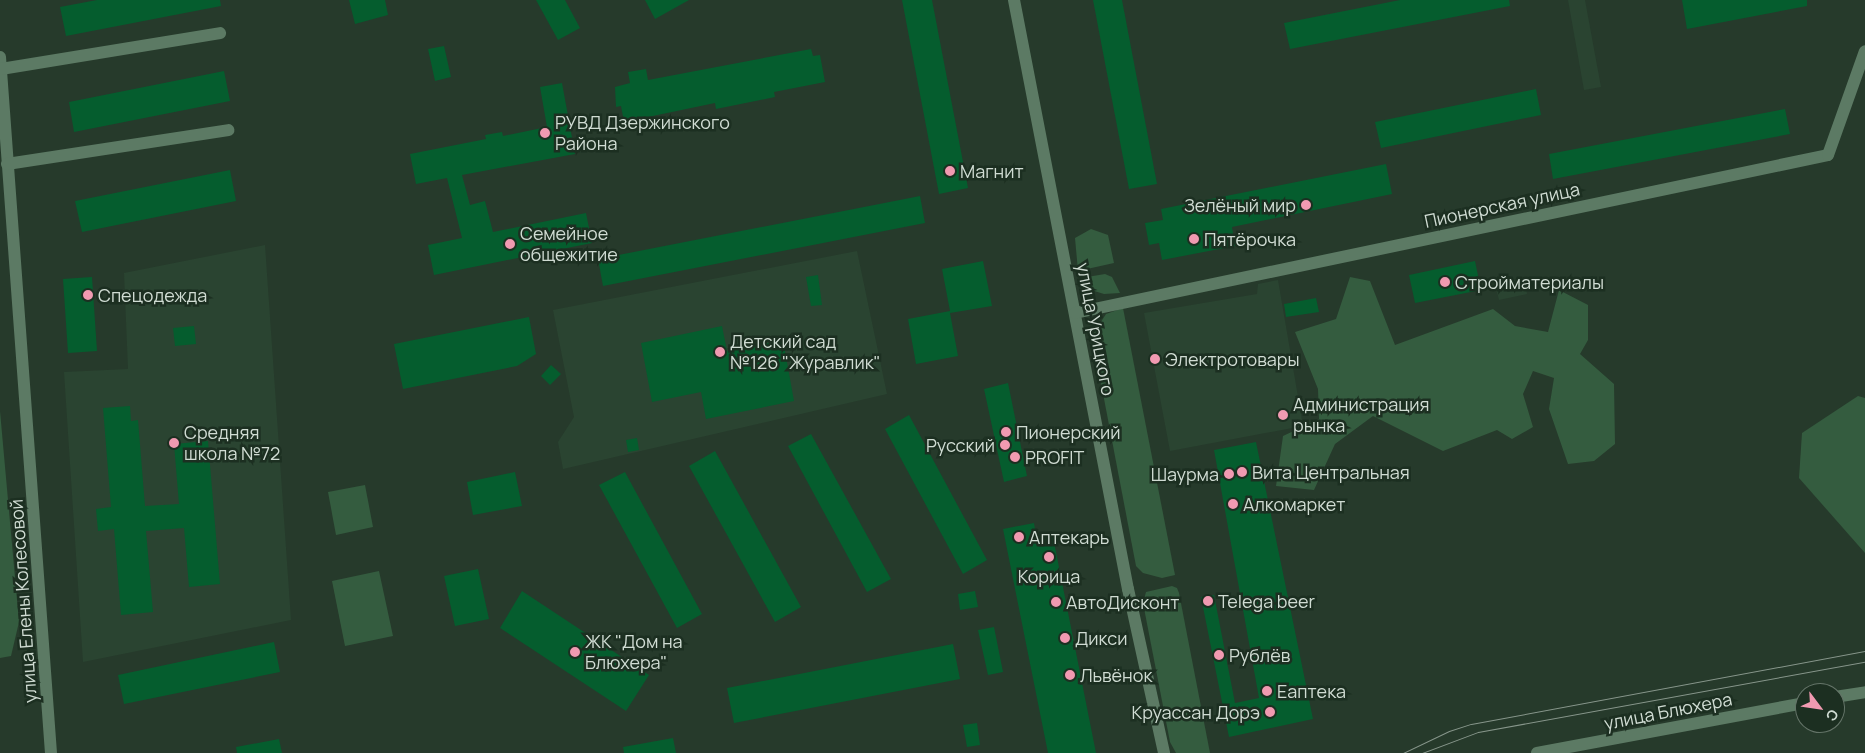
<!DOCTYPE html>
<html>
<head>
<meta charset="utf-8">
<style>
	body { margin:0 }
	#map { position:relative; width:1865px; height:753px; overflow:hidden; background:#263a2b; font-family:Manrope,sans-serif }
	div>[style] { position:absolute }
	.built>* { inset:0; background:#2a4431 }
	.green>* { inset:0; background:#345c3f }
	.building>* { inset:0; background:#055d2e }
	.minor>* { height:12px; margin:-6px; padding:0 6px; transform-origin:6px; border-radius:6px; background:#5c7a64 }
	.tram>* { height:1px; margin:-0.5px; padding:0 0.5px; transform-origin:0.5px; border-radius:0.5px; background:#87968b }
	.dots>* { width:14px; height:14px; translate:-50% -50%; box-sizing:border-box; border:2px solid #1c2f21; border-radius:50% }
	span { translate:-50% -50%; white-space:nowrap; text-align:center; line-height:1.15; -webkit-text-stroke:5px #1c2f21; paint-order:stroke }
	.poi-label { font-size:18px; color:#d0dcd3 }
	.left { translate:0 -50%; text-align:left }
	.right { translate:-100% -50%; text-align:right }
	.street-label { font-size:18px; color:#d0dcd3 }
	.north { position:absolute; left:1795px; top:683px; width:50px; height:50px; box-sizing:border-box; background:#1c2f21; border:1px solid #647468; border-radius:50%; rotate:121deg; font-size:14px; font-weight:700; line-height:20px; text-align:center; color:#d0dcd3 }
	.north::after { content:''; display:block; margin:auto; width:18px; height:22px; background:#f19ab1; clip-path:polygon(50% 0,100% 100%,50% 72%,0 100%) }
</style>
</head>
<body>
<div id="map">
	<div class="built">
		<div style="clip-path:polygon(1568px 0,1585px 0,1601px 87px,1584px 90px)"></div>
		<div style="clip-path:polygon(265px 245px,291px 620px,83px 662px,64px 372px,128px 369px,124px 273px)"></div>
		<div style="clip-path:polygon(857px 251px,887px 394px,563px 469px,558px 442px,574px 417px,553px 310px)"></div>
		<div style="clip-path:polygon(1524px 278px,1527px 294px,1499px 300px,1495px 284px)"></div>
		<div style="clip-path:polygon(1278px 280px,1303px 426px,1170px 451px,1144px 313px,1257px 294px,1258px 284px)"></div>
	</div>
	<div class="green">
		<div style="clip-path:polygon(1091px 229px,1108px 235px,1114px 263px,1078px 271px,1075px 238px)"></div>
		<div style="clip-path:polygon(1105px 274px,1112px 277px,1120px 293px,1104px 294px,1091px 290px,1081px 281px,1081px 278px)"></div>
		<div style="clip-path:polygon(1350px 277px,1370px 281px,1395px 345px,1493px 309px,1515px 326px,1548px 332px,1559px 290px,1588px 305px,1588px 340px,1580px 354px,1614px 384px,1615px 444px,1594px 461px,1568px 464px,1549px 409px,1554px 378px,1533px 371px,1523px 394px,1533px 427px,1512px 439px,1497px 430px,1443px 451px,1373px 416px,1335px 444px,1314px 490px,1276px 486px,1283px 436px,1319px 419px,1318px 389px,1295px 332px,1336px 319px)"></div>
		<div style="clip-path:polygon(1123px 308px,1175px 575px,1162px 578px,1143px 573px,1136px 566px,1092px 336px,1106px 314px)"></div>
		<div style="clip-path:polygon(1858px 396px,1865px 398px,1865px 553px,1799px 478px,1802px 433px)"></div>
		<div style="clip-path:polygon(0 411px,19px 622px,11px 656px,0 658px)"></div>
		<div style="clip-path:polygon(365px 485px,373px 527px,336px 535px,328px 492px)"></div>
		<div style="clip-path:polygon(379px 571px,393px 636px,345px 646px,332px 581px)"></div>
		<div style="clip-path:polygon(1172px 586px,1177px 588px,1179px 593px,1210px 753px,1176px 753px,1170px 742px,1143px 603px,1146px 592px)"></div>
	</div>
	<div class="building">
		<div style="clip-path:polygon(97px 0,220px 0,221px 6px,66px 36px,60px 7px)"></div>
		<div style="clip-path:polygon(349px 0,385px 0,388px 15px,355px 24px)"></div>
		<div style="clip-path:polygon(536px 0,565px 0,580px 28px,558px 40px)"></div>
		<div style="clip-path:polygon(645px 0,689px 0,655px 19px)"></div>
		<div style="clip-path:polygon(902px 0,932px 0,968px 188px,939px 194px)"></div>
		<div style="clip-path:polygon(1093px 0,1122px 0,1157px 184px,1129px 189px)"></div>
		<div style="clip-path:polygon(1400px 0,1509px 0,1510px 6px,1290px 49px,1284px 23px)"></div>
		<div style="clip-path:polygon(1682px 0,1807px 0,1807px 6px,1687px 29px)"></div>
		<div style="clip-path:polygon(444px 46px,451px 77px,435px 81px,428px 49px)"></div>
		<div style="clip-path:polygon(811px 49px,813px 56px,820px 55px,825px 82px,774px 92px,775px 97px,716px 109px,715px 103px,624px 122px,621px 106px,616px 107px,615px 87px,630px 83px,628px 72px,646px 69px,648px 80px)"></div>
		<div style="clip-path:polygon(224px 71px,230px 101px,74px 132px,69px 102px)"></div>
		<div style="clip-path:polygon(562px 83px,575px 154px,462px 175px,470px 205px,485px 201px,493px 232px,586px 213px,592px 243px,434px 275px,428px 245px,462px 238px,447px 178px,416px 184px,410px 154px,486px 139px,485px 135px,502px 132px,503px 136px,547px 127px,540px 87px)"></div>
		<div style="clip-path:polygon(1536px 89px,1541px 115px,1381px 148px,1375px 122px)"></div>
		<div style="clip-path:polygon(1785px 109px,1790px 134px,1553px 179px,1549px 154px)"></div>
		<div style="clip-path:polygon(1386px 164px,1392px 194px,1232px 227px,1235px 246px,1162px 260px,1159px 243px,1149px 245px,1145px 223px,1163px 220px,1161px 209px)"></div>
		<div style="clip-path:polygon(230px 170px,236px 201px,82px 232px,75px 201px)"></div>
		<div style="clip-path:polygon(920px 196px,925px 223px,603px 286px,598px 259px)"></div>
		<div style="clip-path:polygon(983px 261px,992px 306px,950px 313px,958px 356px,916px 364px,908px 319px,950px 311px,942px 269px)"></div>
		<div style="clip-path:polygon(1475px 261px,1481px 290px,1415px 303px,1409px 275px)"></div>
		<div style="clip-path:polygon(818px 275px,822px 305px,811px 306px,806px 277px)"></div>
		<div style="clip-path:polygon(92px 277px,97px 351px,68px 353px,63px 279px)"></div>
		<div style="clip-path:polygon(1316px 298px,1319px 312px,1286px 317px,1284px 304px)"></div>
		<div style="clip-path:polygon(529px 317px,536px 354px,517px 366px,403px 389px,394px 344px)"></div>
		<div style="clip-path:polygon(194px 326px,196px 344px,175px 346px,173px 328px)"></div>
		<div style="clip-path:polygon(722px 326px,727px 351px,783px 340px,794px 401px,706px 419px,701px 392px,652px 402px,641px 343px)"></div>
		<div style="clip-path:polygon(551px 365px,561px 374px,550px 385px,541px 376px)"></div>
		<div style="clip-path:polygon(1008px 383px,1027px 476px,1004px 482px,984px 389px)"></div>
		<div style="clip-path:polygon(130px 406px,131px 421px,138px 420px,145px 506px,179px 504px,174px 444px,208px 441px,220px 584px,189px 587px,184px 528px,146px 531px,153px 612px,121px 615px,114px 529px,98px 531px,96px 509px,111px 507px,103px 408px)"></div>
		<div style="clip-path:polygon(909px 415px,987px 560px,963px 574px,885px 429px)"></div>
		<div style="clip-path:polygon(811px 434px,891px 579px,867px 592px,788px 446px)"></div>
		<div style="clip-path:polygon(637px 438px,639px 450px,628px 452px,626px 440px)"></div>
		<div style="clip-path:polygon(1256px 442px,1313px 719px,1229px 737px,1201px 597px,1214px 595px,1235px 703px,1259px 698px,1214px 450px)"></div>
		<div style="clip-path:polygon(715px 451px,801px 607px,775px 622px,689px 466px)"></div>
		<div style="clip-path:polygon(515px 472px,522px 506px,473px 515px,467px 482px)"></div>
		<div style="clip-path:polygon(625px 472px,702px 614px,677px 628px,599px 485px)"></div>
		<div style="clip-path:polygon(1034px 523px,1036px 535px,1052px 532px,1096px 753px,1048px 753px,1003px 529px)"></div>
		<div style="clip-path:polygon(478px 569px,489px 619px,455px 626px,444px 576px)"></div>
		<div style="clip-path:polygon(522px 591px,649px 675px,626px 711px,500px 628px)"></div>
		<div style="clip-path:polygon(975px 591px,978px 607px,960px 610px,958px 594px)"></div>
		<div style="clip-path:polygon(994px 627px,1003px 672px,988px 675px,978px 630px)"></div>
		<div style="clip-path:polygon(274px 642px,280px 672px,124px 704px,118px 675px)"></div>
		<div style="clip-path:polygon(953px 644px,960px 679px,734px 723px,727px 688px)"></div>
		<div style="clip-path:polygon(977px 723px,980px 745px,967px 747px,963px 725px)"></div>
		<div style="clip-path:polygon(673px 738px,676px 753px,624px 753px,623px 747px)"></div>
		<div style="clip-path:polygon(279px 739px,282px 753px,237px 753px,236px 747px)"></div>
	</div>
	<div class="minor">
		<div style="left:1014px;top:0;width:600px;rotate:79.05deg"></div>
		<div style="left:1128px;top:589px;width:168px;rotate:77.6deg"></div>
		<div style="left:0;top:57px;width:698px;rotate:85.81deg"></div>
		<div style="left:1px;top:69px;width:222px;rotate:-9.3deg"></div>
		<div style="left:7px;top:164px;width:224px;rotate:-8.7deg"></div>
		<div style="left:1075px;top:313px;width:769px;rotate:-11.85deg"></div>
		<div style="left:1828px;top:155px;width:110px;rotate:-70.4deg"></div>
		<div style="left:1835px;top:697px;width:30px;rotate:-9deg"></div>
		<div style="left:1537px;top:753px;width:273px;rotate:-10.6deg"></div>
	</div>
	<div class="tram">
		<div style="left:1403px;top:753px;width:51px;rotate:-25.6deg"></div>
		<div style="left:1449px;top:731px;width:23px;rotate:-18deg"></div>
		<div style="left:1471px;top:724px;width:401px;rotate:-10.5deg"></div>
		<div style="left:1422px;top:753px;width:60px;rotate:-20.6deg"></div>
		<div style="left:1478px;top:732px;width:393px;rotate:-10.3deg"></div>
	</div>
	<div class="dots">
		<div style="left:545px;top:133px;background:#f19ab1"></div>
		<div style="left:950px;top:171px;background:#f19ab1"></div>
		<div style="left:1306px;top:205px;background:#f19ab1"></div>
		<div style="left:1194px;top:239px;background:#f19ab1"></div>
		<div style="left:510px;top:244px;background:#f19ab1"></div>
		<div style="left:1445px;top:282px;background:#f19ab1"></div>
		<div style="left:88px;top:295px;background:#f19ab1"></div>
		<div style="left:720px;top:352px;background:#f19ab1"></div>
		<div style="left:1155px;top:359px;background:#f19ab1"></div>
		<div style="left:1283px;top:415px;background:#f19ab1"></div>
		<div style="left:1006px;top:432px;background:#f19ab1"></div>
		<div style="left:174px;top:443px;background:#f19ab1"></div>
		<div style="left:1005px;top:445px;background:#f19ab1"></div>
		<div style="left:1015px;top:457px;background:#f19ab1"></div>
		<div style="left:1242px;top:472px;background:#f19ab1"></div>
		<div style="left:1229px;top:474px;background:#f19ab1"></div>
		<div style="left:1233px;top:504px;background:#f19ab1"></div>
		<div style="left:1019px;top:537px;background:#f19ab1"></div>
		<div style="left:1049px;top:557px;background:#f19ab1"></div>
		<div style="left:1208px;top:601px;background:#f19ab1"></div>
		<div style="left:1056px;top:602px;background:#f19ab1"></div>
		<div style="left:1065px;top:638px;background:#f19ab1"></div>
		<div style="left:575px;top:652px;background:#f19ab1"></div>
		<div style="left:1219px;top:655px;background:#f19ab1"></div>
		<div style="left:1070px;top:675px;background:#f19ab1"></div>
		<div style="left:1267px;top:691px;background:#f19ab1"></div>
		<div style="left:1270px;top:712px;background:#f19ab1"></div>
	</div>
	<div class="poi-label">
		<span class="left" style="left:555px;top:133px">РУВД Дзержинского<br>Района</span>
		<span class="left" style="left:960px;top:171px">Магнит</span>
		<span class="right" style="left:1296px;top:205px">Зелёный мир</span>
		<span class="left" style="left:520px;top:244px">Семейное<br>общежитие</span>
		<span class="left" style="left:1204px;top:239px">Пятёрочка</span>
		<span class="left" style="left:1455px;top:282px">Стройматериалы</span>
		<span class="left" style="left:98px;top:295px">Спецодежда</span>
		<span class="left" style="left:730px;top:352px">Детский сад<br>№126 "Журавлик"</span>
		<span class="left" style="left:1165px;top:359px">Электротовары</span>
		<span class="left" style="left:1293px;top:415px">Администрация<br>рынка</span>
		<span class="left" style="left:1016px;top:432px">Пионерский</span>
		<span class="left" style="left:184px;top:443px">Средняя<br>школа №72</span>
		<span class="right" style="left:995px;top:445px">Русский</span>
		<span class="left" style="left:1025px;top:457px">PROFIT</span>
		<span class="left" style="left:1252px;top:472px">Вита Центральная</span>
		<span class="right" style="left:1219px;top:474px">Шаурма</span>
		<span class="left" style="left:1243px;top:504px">Алкомаркет</span>
		<span class="left" style="left:1029px;top:537px">Аптекарь</span>
		<span style="left:1049px;top:576px">Корица</span>
		<span class="left" style="left:1218px;top:601px">Telega beer</span>
		<span class="left" style="left:1066px;top:602px">АвтоДисконт</span>
		<span class="left" style="left:1075px;top:638px">Дикси</span>
		<span class="left" style="left:585px;top:652px">ЖК "Дом на<br>Блюхера"</span>
		<span class="left" style="left:1229px;top:655px">Рублёв</span>
		<span class="left" style="left:1080px;top:675px">Львёнок</span>
		<span class="left" style="left:1277px;top:691px">Еаптека</span>
		<span class="right" style="left:1260px;top:712px">Круассан Дорэ</span>
	</div>
	<div class="street-label">
		<span style="left:1502px;top:205px;rotate:-12deg">Пионерская улица</span>
		<span style="left:1096px;top:329px;rotate:79deg">улица Урицкого</span>
		<span style="left:23px;top:601px;rotate:-94deg">улица Елены Колесовой</span>
		<span style="left:1668px;top:711px;rotate:-11deg">улица Блюхера</span>
	</div>
	<div class="north">С</div>
</div>
</body>
</html>
